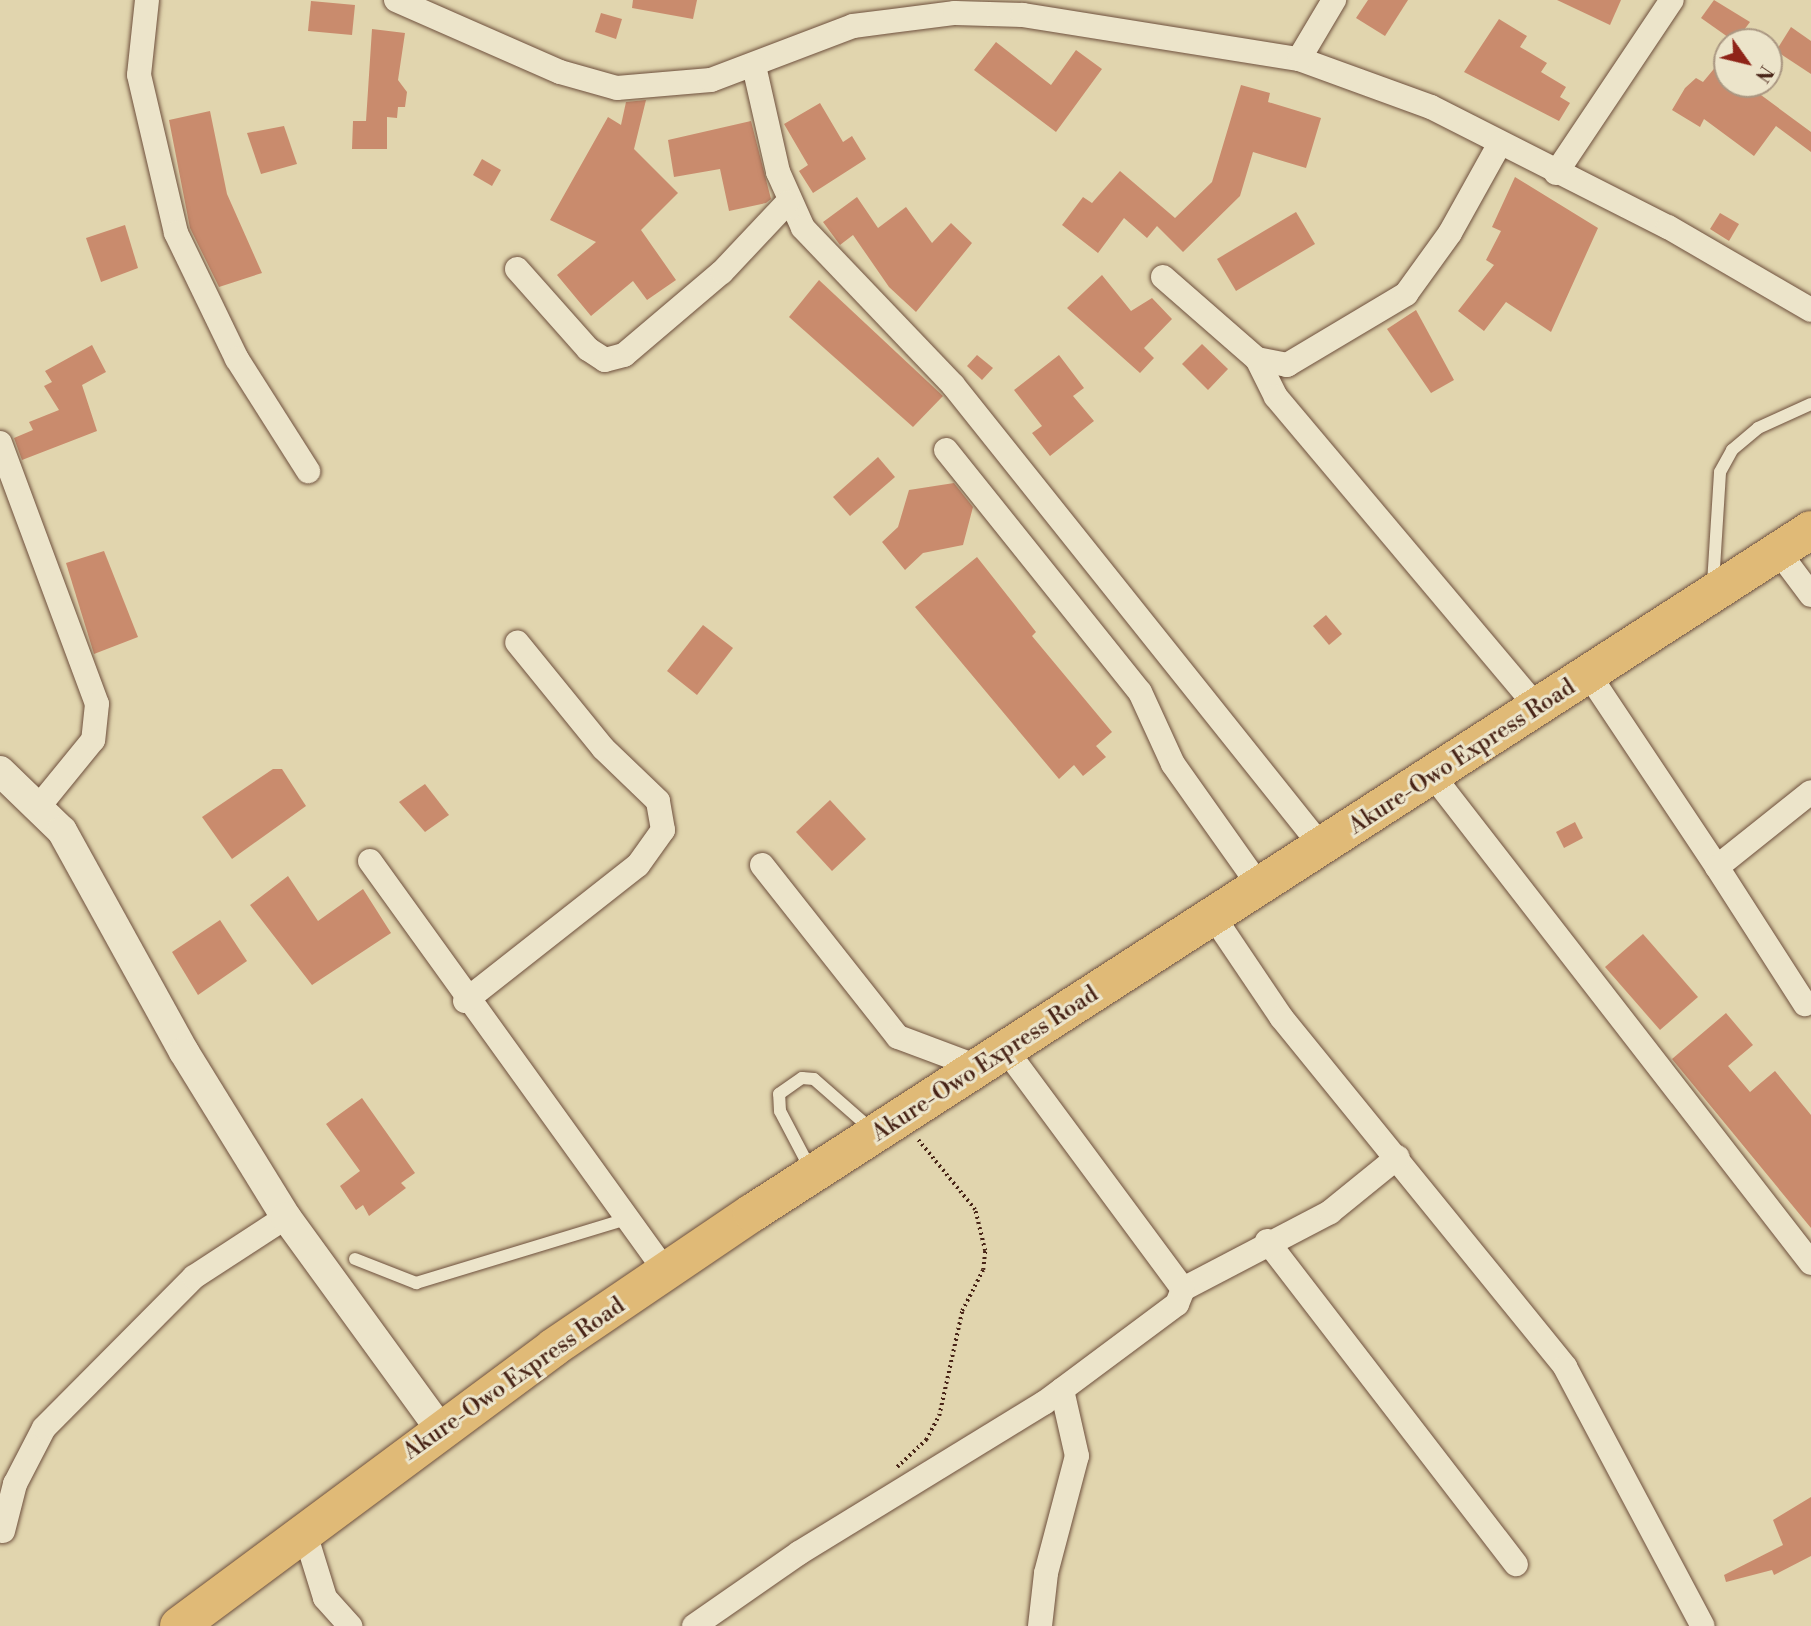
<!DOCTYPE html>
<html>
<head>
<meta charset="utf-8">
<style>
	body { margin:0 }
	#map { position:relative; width:1811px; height:1626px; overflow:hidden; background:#e1d5ae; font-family:"Libre Bodoni",serif }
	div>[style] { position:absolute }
	.building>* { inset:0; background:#c98b6d }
	.path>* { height:3.5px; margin-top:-1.75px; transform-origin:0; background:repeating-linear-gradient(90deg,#482417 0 2px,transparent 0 5.5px) }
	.roads { filter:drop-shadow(0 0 2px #6e503d) drop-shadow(0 0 2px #6e503d) }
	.service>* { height:12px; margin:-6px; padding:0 6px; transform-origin:6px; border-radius:6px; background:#ece4ca }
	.minor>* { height:24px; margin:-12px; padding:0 12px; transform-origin:12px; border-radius:12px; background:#ece4ca }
	.tertiary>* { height:30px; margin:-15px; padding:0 15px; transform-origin:15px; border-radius:15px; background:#ece4ca }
	.trunk>* { height:38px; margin:-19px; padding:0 19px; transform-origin:19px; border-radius:19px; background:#e0ba77 }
	span { translate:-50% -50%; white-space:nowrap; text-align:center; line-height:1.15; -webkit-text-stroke:6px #ece4ca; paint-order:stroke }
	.street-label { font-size:23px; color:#482417 }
	.north { position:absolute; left:1713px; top:28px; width:70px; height:70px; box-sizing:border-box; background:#ece4ca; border:2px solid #aa9782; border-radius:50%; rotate:124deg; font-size:19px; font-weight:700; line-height:28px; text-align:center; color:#482417 }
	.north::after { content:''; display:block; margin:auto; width:24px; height:32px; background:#8f2418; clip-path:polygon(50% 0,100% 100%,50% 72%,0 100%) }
</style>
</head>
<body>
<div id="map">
	<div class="building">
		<div style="clip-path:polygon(633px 0,697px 0,693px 19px,632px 8px)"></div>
		<div style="clip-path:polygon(1368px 0,1408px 0,1385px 36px,1356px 18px)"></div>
		<div style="clip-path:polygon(1557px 0,1621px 0,1610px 25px)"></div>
		<div style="clip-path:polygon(1714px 0,1750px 22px,1735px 42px,1701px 18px)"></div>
		<div style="clip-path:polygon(311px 1px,355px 5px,352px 35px,308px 31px)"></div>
		<div style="clip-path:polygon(601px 13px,622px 19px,616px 39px,595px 32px)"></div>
		<div style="clip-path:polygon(1499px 19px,1527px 36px,1520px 47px,1547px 63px,1541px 72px,1566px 87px,1560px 97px,1570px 103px,1559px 121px,1464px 72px)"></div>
		<div style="clip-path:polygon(1791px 27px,1811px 41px,1811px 74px,1776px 51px)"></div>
		<div style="clip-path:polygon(372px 29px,405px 33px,398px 80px,407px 92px,405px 107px,398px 107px,397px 118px,387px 117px,387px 149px,352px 149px,353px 121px,366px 121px)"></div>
		<div style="clip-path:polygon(996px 42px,1051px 85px,1076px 50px,1102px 69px,1056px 132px,974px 70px)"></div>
		<div style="clip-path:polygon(1718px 64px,1727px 71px,1727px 84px,1746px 84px,1811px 132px,1811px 152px,1776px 126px,1754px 156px,1704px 119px,1700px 127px,1672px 110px,1685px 88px,1696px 78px,1703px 82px)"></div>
		<div style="clip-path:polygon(1241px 85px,1270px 93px,1268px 102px,1321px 118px,1306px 168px,1253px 152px,1240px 196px,1183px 252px,1157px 226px,1147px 238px,1124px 218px,1098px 253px,1062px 225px,1083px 197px,1092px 203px,1120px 171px,1175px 218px,1212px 182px)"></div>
		<div style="clip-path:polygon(646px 100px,634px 149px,678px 193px,641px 230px,676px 280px,647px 300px,633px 281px,591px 316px,557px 275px,596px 242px,550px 220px,608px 117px,621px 125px,626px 102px)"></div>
		<div style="clip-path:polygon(820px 103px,843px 142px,852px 136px,866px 159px,813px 193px,799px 171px,808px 165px,784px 124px)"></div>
		<div style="clip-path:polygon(210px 111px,227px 194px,262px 273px,219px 287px,190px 228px,169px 120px)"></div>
		<div style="clip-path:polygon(751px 121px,771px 199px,766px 203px,729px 211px,720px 169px,674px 177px,668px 140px)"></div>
		<div style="clip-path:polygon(284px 126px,297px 164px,261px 174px,247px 133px)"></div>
		<div style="clip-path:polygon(482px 159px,501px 170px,492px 186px,473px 175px)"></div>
		<div style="clip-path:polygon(1515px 177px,1598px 228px,1551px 332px,1506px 302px,1484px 331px,1458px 311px,1494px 265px,1486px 260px,1501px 231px,1492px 227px)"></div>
		<div style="clip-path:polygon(857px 197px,878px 228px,906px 207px,932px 243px,951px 223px,972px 243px,916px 312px,889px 287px,853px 235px,840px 245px,823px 222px)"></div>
		<div style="clip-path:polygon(1296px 212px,1315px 244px,1236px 291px,1217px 259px)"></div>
		<div style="clip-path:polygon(1720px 213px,1739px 224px,1729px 241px,1710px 229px)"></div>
		<div style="clip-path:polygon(125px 225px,138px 268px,101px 282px,86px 238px)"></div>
		<div style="clip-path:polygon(1102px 275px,1131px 311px,1152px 298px,1172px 319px,1144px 348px,1154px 358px,1140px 373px,1067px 308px)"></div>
		<div style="clip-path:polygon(819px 280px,943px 396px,913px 427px,789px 317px)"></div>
		<div style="clip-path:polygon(1416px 310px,1454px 380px,1431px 393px,1387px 329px)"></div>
		<div style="clip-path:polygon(1202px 344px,1228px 369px,1208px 390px,1182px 364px)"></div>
		<div style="clip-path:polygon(92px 345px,106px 372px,82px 385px,97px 431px,22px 460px,14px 438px,33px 430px,29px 422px,59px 410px,44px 386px,52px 382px,45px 371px)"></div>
		<div style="clip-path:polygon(977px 355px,993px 368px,982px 380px,967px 366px)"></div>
		<div style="clip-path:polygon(1059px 355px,1084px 388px,1073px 396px,1094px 421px,1050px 456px,1032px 433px,1042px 426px,1014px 390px)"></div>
		<div style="clip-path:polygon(878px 457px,895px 477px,850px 516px,833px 497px)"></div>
		<div style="clip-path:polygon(954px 483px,973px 507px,963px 545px,923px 553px,905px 570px,882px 542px,898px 527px,909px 490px)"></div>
		<div style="clip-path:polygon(104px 551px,138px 637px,94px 654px,66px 563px)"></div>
		<div style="clip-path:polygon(977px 557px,1036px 632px,1032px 636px,1112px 732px,1096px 746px,1106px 757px,1083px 776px,1074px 765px,1059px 779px,915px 607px)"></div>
		<div style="clip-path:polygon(1326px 615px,1342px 634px,1329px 645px,1313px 626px)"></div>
		<div style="clip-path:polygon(703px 625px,733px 648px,697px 695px,667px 671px)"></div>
		<div style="clip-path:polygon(273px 769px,282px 769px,306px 806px,232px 859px,202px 817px)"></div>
		<div style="clip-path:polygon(425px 784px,449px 815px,425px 832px,399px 802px)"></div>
		<div style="clip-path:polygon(830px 800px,866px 839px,832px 871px,796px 832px)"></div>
		<div style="clip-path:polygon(1575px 822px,1583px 838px,1564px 848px,1556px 832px)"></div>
		<div style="clip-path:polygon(288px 876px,318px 921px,363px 889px,391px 933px,312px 985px,250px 905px)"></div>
		<div style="clip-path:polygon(220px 920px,247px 961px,198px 995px,172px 952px)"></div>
		<div style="clip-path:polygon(1643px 934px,1698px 997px,1660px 1030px,1605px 967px)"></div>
		<div style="clip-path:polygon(1726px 1013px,1753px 1045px,1728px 1066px,1750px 1092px,1775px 1071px,1811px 1115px,1811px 1228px,1672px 1059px)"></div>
		<div style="clip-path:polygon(362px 1098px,415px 1173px,401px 1183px,406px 1188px,369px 1216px,363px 1205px,356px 1210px,340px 1186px,360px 1171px,326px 1124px)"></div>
		<div style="clip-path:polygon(1811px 1497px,1811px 1556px,1774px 1575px,1772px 1570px,1726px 1582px,1724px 1575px,1783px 1545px,1773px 1520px)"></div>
	</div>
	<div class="path">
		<div style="left:897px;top:1467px;width:40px;rotate:-43deg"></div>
		<div style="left:926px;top:1440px;width:27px;rotate:-62deg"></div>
		<div style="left:939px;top:1416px;width:107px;rotate:-77.6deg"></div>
		<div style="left:962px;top:1311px;width:46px;rotate:-62.9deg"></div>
		<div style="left:983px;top:1270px;width:19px;rotate:-84deg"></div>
		<div style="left:985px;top:1251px;width:42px;rotate:-103.7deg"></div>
		<div style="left:975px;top:1210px;width:90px;rotate:-129.2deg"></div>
	</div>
	<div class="roads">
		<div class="service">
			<div style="left:1713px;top:584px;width:112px;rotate:-86.4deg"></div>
			<div style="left:1720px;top:472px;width:25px;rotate:-61deg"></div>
			<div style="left:1732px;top:450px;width:34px;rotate:-40deg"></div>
			<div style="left:1758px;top:428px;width:58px;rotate:-24.4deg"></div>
			<div style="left:812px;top:1172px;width:69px;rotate:-117.7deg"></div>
			<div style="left:780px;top:1111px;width:17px;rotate:-93deg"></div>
			<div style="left:779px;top:1094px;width:28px;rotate:-35deg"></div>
			<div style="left:802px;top:1078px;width:12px;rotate:5deg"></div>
			<div style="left:814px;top:1079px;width:77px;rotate:41.3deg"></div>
			<div style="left:355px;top:1259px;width:66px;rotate:21.5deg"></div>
			<div style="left:416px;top:1283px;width:220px;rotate:-16.9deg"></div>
		</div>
		<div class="minor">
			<div style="left:147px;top:0;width:75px;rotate:96.1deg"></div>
			<div style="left:139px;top:75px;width:162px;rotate:76.8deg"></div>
			<div style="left:176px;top:233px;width:140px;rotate:64.2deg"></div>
			<div style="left:237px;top:359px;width:133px;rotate:57.6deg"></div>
			<div style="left:396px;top:0;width:179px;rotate:23.7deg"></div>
			<div style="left:560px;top:72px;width:59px;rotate:15.7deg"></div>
			<div style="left:617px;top:88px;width:94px;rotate:-4.9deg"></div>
			<div style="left:711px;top:80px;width:152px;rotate:-20.8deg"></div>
			<div style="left:853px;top:26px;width:103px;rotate:-7.3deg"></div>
			<div style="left:955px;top:13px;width:68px;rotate:1.7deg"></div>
			<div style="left:1023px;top:15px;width:279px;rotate:9.1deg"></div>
			<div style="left:1299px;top:59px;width:140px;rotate:20deg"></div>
			<div style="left:1431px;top:107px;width:266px;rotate:26.9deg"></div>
			<div style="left:1668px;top:227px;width:165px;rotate:30.1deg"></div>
			<div style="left:1299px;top:59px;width:69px;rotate:-59.3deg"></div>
			<div style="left:754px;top:66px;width:109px;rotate:77.2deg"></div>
			<div style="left:778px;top:172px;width:61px;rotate:65.9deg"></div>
			<div style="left:803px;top:228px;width:217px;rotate:46.3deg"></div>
			<div style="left:953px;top:385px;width:591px;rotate:51.39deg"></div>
			<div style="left:1556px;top:173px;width:208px;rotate:-56.2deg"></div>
			<div style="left:517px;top:269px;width:107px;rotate:48.4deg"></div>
			<div style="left:588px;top:349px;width:20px;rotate:33deg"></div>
			<div style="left:605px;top:360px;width:20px;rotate:-15deg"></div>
			<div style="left:624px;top:355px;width:128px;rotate:-40.3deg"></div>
			<div style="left:722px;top:272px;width:95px;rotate:-46.7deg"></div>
			<div style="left:1163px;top:277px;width:125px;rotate:41.1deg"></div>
			<div style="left:1257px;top:359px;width:31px;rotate:11deg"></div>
			<div style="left:1287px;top:365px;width:139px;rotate:-30.8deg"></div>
			<div style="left:1406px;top:294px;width:75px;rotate:-54.2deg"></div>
			<div style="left:1450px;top:233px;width:103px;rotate:-60.9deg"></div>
			<div style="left:1257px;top:359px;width:42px;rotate:63.4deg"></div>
			<div style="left:1276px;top:397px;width:408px;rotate:49.9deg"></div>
			<div style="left:0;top:443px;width:278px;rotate:69.6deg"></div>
			<div style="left:97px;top:704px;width:36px;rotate:96deg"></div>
			<div style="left:93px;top:740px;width:84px;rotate:129.2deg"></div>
			<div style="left:946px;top:450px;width:310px;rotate:51.3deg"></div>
			<div style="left:1140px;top:692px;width:79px;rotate:65.4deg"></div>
			<div style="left:1173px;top:764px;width:151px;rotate:54.7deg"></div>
			<div style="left:1778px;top:551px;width:55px;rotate:53.1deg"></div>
			<div style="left:1589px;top:675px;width:231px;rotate:56.3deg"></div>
			<div style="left:1717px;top:867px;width:120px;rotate:-38.6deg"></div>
			<div style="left:1434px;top:777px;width:615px;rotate:52.2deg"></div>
			<div style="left:370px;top:861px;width:506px;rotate:54.24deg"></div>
			<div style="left:762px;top:865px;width:219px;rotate:51.7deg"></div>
			<div style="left:898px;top:1037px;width:89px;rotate:20.5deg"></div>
			<div style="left:1717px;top:867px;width:163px;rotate:57.3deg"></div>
			<div style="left:1213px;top:916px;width:122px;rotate:56deg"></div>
			<div style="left:1281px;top:1017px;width:451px;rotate:50.9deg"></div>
			<div style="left:1565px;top:1367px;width:293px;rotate:62deg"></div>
			<div style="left:465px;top:1001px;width:220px;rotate:-38.2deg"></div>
			<div style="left:638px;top:865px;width:43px;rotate:-54.5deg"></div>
			<div style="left:663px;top:830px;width:29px;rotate:-100deg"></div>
			<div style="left:658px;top:801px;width:76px;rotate:-136.1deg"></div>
			<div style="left:603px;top:748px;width:136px;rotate:-129.1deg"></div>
			<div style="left:1267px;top:1241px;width:408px;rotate:52.4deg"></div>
			<div style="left:1183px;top:1289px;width:166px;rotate:-27.6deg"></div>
			<div style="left:1330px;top:1212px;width:87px;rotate:-39deg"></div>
			<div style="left:304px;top:1530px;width:71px;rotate:72.8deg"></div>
			<div style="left:325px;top:1598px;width:38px;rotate:48deg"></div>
			<div style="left:3px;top:1531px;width:49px;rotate:-75.7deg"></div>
			<div style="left:15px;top:1484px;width:63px;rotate:-62.6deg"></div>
			<div style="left:44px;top:1428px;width:213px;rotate:-45.2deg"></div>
			<div style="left:194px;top:1277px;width:110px;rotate:-33.1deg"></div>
			<div style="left:694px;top:1626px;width:128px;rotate:-34.8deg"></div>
			<div style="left:799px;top:1553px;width:287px;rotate:-31.5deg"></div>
			<div style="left:1044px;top:1403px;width:166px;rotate:-36.7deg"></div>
			<div style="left:1177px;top:1304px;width:16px;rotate:-68deg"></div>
			<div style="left:1183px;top:1289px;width:296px;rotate:-126.5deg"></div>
			<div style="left:1040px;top:1626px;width:53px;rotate:-83.5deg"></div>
			<div style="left:1046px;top:1573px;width:121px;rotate:-75.2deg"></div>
			<div style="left:1077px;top:1456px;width:68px;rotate:-102.8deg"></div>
		</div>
		<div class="tertiary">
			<div style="left:0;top:771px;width:86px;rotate:44.1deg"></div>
			<div style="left:62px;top:831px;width:252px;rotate:61.1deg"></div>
			<div style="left:184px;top:1052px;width:194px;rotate:58.3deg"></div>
			<div style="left:286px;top:1217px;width:263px;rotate:54deg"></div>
		</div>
		<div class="trunk">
			<div style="left:179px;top:1626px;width:467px;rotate:-36.6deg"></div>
			<div style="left:554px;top:1347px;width:239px;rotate:-34.1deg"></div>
			<div style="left:752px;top:1213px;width:1260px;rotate:-32.82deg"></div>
		</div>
	</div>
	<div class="street-label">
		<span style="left:1462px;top:757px;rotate:-33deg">Akure-Owo Express Road</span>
		<span style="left:985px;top:1064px;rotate:-33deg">Akure-Owo Express Road</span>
		<span style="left:514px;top:1379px;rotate:-35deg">Akure-Owo Express Road</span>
	</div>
	<div class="north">N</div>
</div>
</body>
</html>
